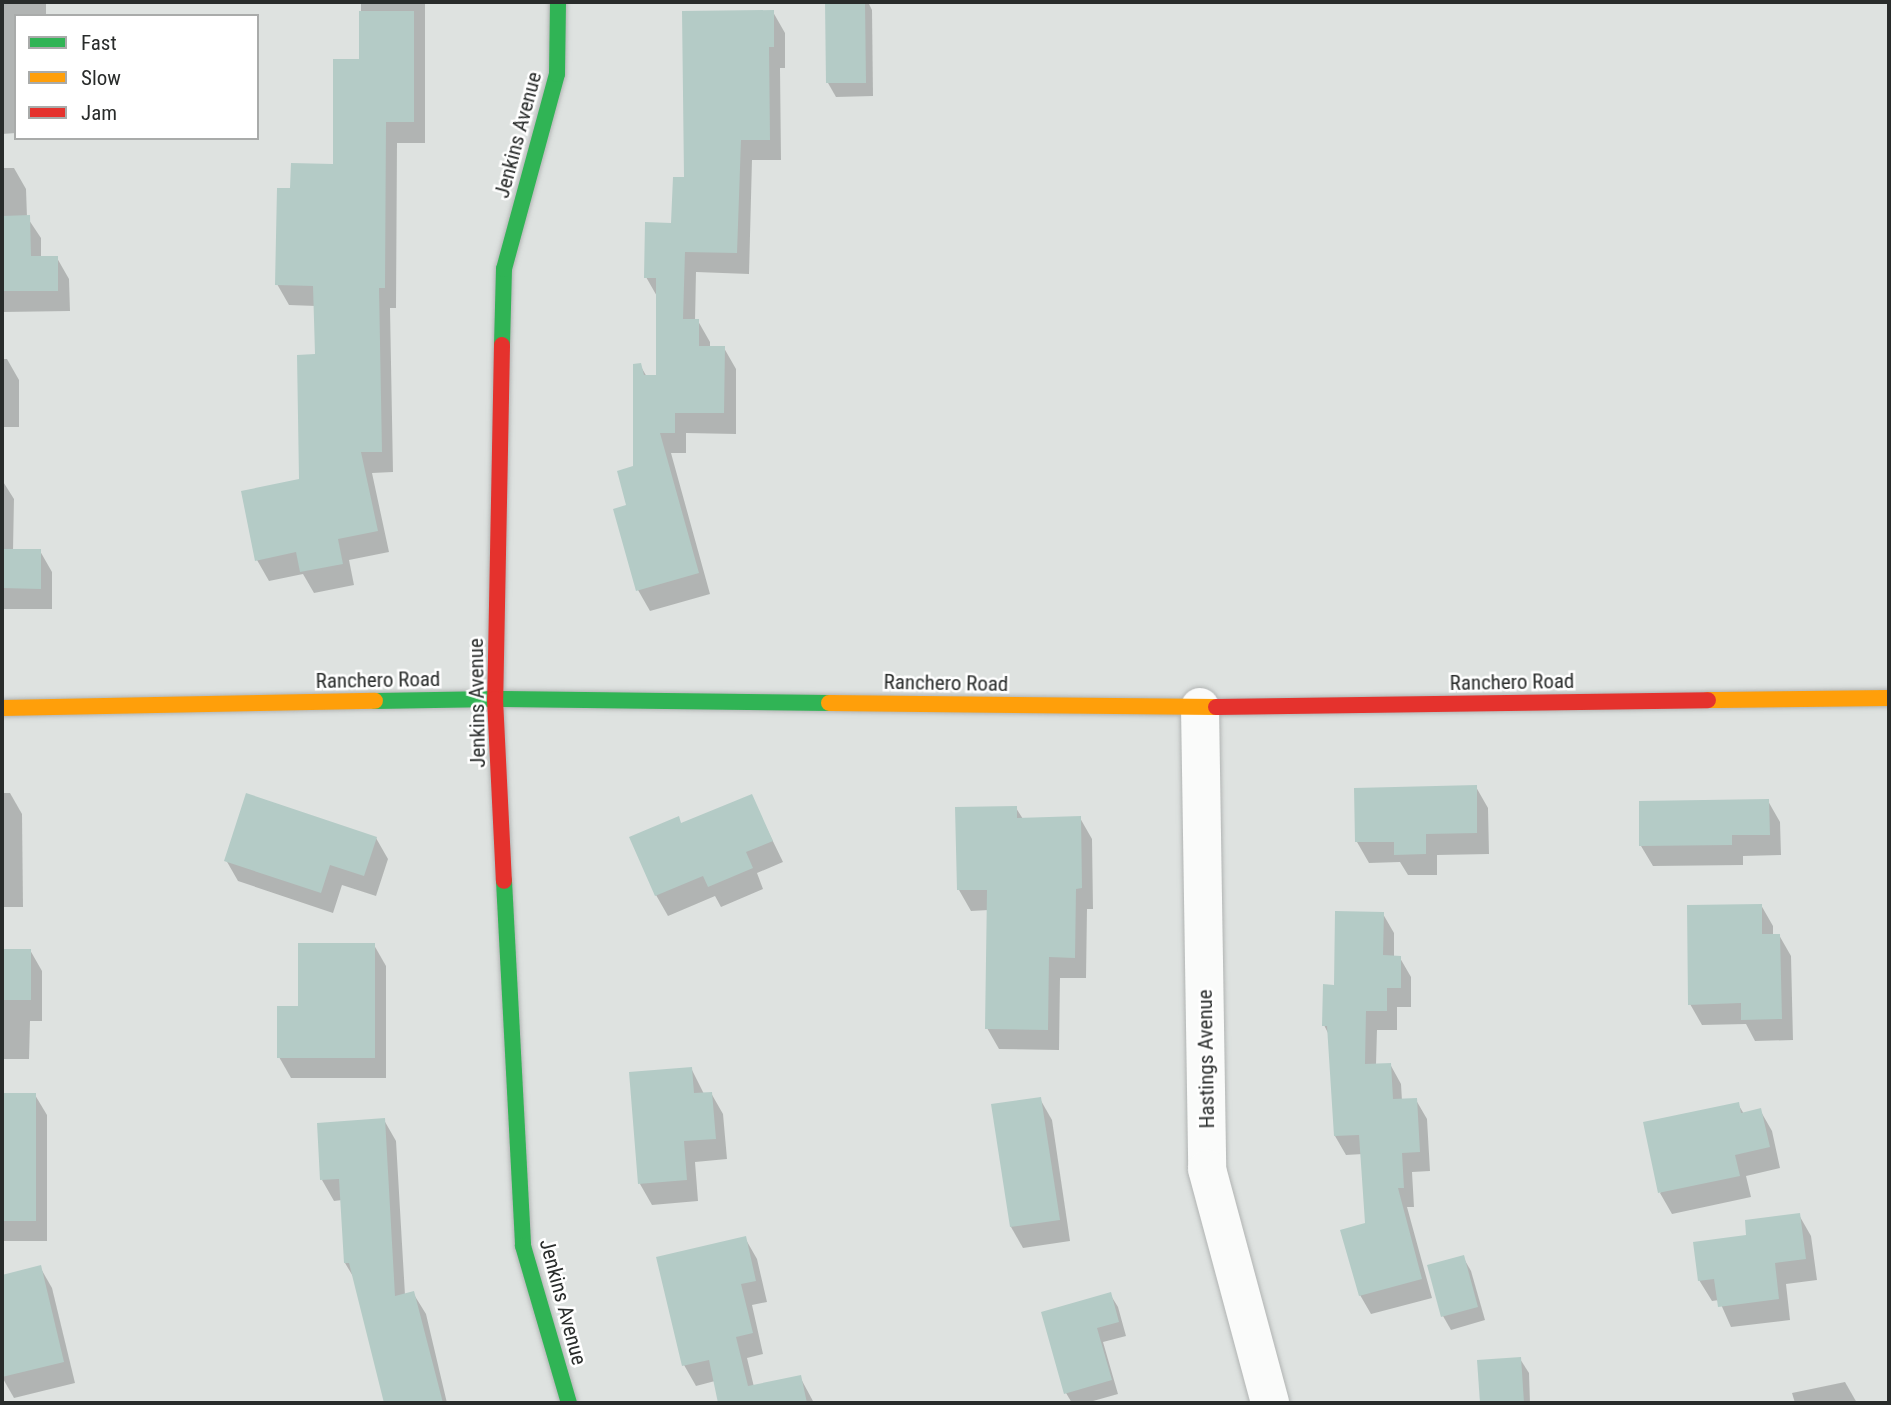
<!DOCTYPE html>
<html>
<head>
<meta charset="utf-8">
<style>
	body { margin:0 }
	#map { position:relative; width:1891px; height:1405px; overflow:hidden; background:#dee2e0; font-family:"Roboto Condensed",sans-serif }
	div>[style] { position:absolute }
	.shadow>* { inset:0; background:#0003 }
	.building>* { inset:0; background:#b4cbc6 }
	.roads { filter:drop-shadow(0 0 2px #b1b4b3) drop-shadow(0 0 2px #b1b4b3) }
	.street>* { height:38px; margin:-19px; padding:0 19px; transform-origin:19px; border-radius:19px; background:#fafbfa }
	.fast>* { height:16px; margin:-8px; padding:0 8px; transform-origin:8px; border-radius:8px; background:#30b455 }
	.slow>* { height:16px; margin:-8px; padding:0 8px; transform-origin:8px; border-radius:8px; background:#ff9f0a }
	.jam>* { height:16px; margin:-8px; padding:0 8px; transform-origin:8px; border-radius:8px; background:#e5322d }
	span { translate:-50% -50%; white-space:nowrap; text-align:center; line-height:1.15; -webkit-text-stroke:5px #fff; paint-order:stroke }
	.street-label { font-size:21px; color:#292c2b }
	.frame { position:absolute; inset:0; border:4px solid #292c2b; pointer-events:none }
	.legend { position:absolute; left:14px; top:14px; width:245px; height:126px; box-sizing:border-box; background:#fff; border:2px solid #a9abaa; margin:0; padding:9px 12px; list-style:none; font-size:21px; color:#292c2b }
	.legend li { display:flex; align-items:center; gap:14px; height:35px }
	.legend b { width:35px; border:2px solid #a9abaa }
</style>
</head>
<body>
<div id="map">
	<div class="shadow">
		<div style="clip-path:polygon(2px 2px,46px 2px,46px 16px,16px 16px,16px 133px,2px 134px)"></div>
		<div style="clip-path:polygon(361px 2px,450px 2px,425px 2px,425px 143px,397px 143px,396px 308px,390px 308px,393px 472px,372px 473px,389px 552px,349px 560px,354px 585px,314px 593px,303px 574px,269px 581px,257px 560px,301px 481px,317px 356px,316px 306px,289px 305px,277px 284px,292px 190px,335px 166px,361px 61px)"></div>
		<div style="clip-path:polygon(827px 2px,868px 2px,872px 10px,873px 96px,836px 97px,828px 83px)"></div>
		<div style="clip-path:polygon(773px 12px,785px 33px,785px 68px,780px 68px,781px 160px,752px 160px,749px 274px,696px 272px,695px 321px,698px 321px,710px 342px,710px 348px,724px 348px,736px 369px,736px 434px,686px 433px,686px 453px,671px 453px,710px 594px,650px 611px,638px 590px,628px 507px,635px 468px,640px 365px,647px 377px,658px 377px,658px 298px,646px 277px,673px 225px,685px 179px)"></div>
		<div style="clip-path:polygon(2px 168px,14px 168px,26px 189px,27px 217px,41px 238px,41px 258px,57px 258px,69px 279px,70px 311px,3px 312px,3px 359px,7px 359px,19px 380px,19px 427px,2px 427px,2px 480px,14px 499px,13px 551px,40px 551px,52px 572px,52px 609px,2px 609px)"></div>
		<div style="clip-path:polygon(1476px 787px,1488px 808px,1489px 854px,1437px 855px,1437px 875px,1408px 875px,1400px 862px,1369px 863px,1357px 842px)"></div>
		<div style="clip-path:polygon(2px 793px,10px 793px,22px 814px,23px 907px,2px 907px)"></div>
		<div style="clip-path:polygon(751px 796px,783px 862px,757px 873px,763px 889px,721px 907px,715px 896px,668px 916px,656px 895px,682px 825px)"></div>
		<div style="clip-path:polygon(1768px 801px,1780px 822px,1781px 855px,1743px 856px,1743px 865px,1653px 866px,1641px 846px)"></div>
		<div style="clip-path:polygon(1016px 808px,1023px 819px,1080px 818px,1092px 839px,1093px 909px,1087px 909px,1086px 978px,1060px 978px,1059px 1050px,999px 1049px,987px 1028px,989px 910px,971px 911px,959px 890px)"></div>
		<div style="clip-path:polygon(376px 838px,388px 859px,376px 896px,342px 885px,333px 913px,238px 881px,226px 860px)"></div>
		<div style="clip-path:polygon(1761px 905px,1773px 926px,1773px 935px,1779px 935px,1791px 956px,1793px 1040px,1755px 1041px,1746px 1024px,1702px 1025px,1690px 1004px)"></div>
		<div style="clip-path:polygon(1383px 914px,1394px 933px,1394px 957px,1400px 958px,1411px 977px,1411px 1007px,1397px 1007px,1397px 1030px,1377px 1030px,1376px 1065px,1390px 1064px,1401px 1084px,1402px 1101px,1416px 1100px,1427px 1119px,1430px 1171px,1412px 1172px,1414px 1207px,1407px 1207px,1432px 1298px,1371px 1314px,1360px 1295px,1367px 1224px,1363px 1154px,1346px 1155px,1335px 1136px,1329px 1035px,1324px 1025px,1335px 987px)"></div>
		<div style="clip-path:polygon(374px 945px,386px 966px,386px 1078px,291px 1078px,279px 1057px,300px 1008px)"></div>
		<div style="clip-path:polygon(2px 950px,30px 950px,42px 971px,42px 1021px,30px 1021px,29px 1059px,2px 1059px)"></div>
		<div style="clip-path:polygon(691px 1068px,704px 1094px,711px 1093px,723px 1114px,727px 1159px,695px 1162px,698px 1201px,652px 1205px,640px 1184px)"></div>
		<div style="clip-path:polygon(2px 1095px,35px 1095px,47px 1115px,47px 1241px,2px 1241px)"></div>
		<div style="clip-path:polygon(1040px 1099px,1052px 1120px,1070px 1241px,1023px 1248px,1011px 1227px)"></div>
		<div style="clip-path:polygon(1738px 1104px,1744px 1114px,1760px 1110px,1772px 1131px,1780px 1168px,1746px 1176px,1751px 1197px,1672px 1214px,1660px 1193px)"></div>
		<div style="clip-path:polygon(384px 1120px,396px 1141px,405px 1295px,413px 1293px,426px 1314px,447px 1403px,385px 1403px,354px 1278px,345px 1263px,342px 1200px,334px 1201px,322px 1180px)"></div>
		<div style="clip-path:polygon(1799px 1215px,1811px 1236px,1817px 1280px,1786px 1284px,1790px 1320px,1731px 1327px,1719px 1300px,1712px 1301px,1699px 1280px,1748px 1236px)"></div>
		<div style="clip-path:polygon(745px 1238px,757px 1259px,767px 1302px,752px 1305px,763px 1354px,747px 1358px,754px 1387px,800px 1377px,814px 1403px,720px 1403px,715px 1381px,696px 1386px,684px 1365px)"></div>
		<div style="clip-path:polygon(1463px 1257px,1471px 1271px,1485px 1320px,1451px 1330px,1443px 1316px)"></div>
		<div style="clip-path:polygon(40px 1267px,52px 1288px,75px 1383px,14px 1398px,2px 1377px,2px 1277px)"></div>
		<div style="clip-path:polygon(1110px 1294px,1118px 1307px,1126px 1336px,1103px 1342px,1118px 1394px,1086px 1403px,1072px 1403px,1066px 1393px)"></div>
		<div style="clip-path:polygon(1520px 1359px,1529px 1373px,1530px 1403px,1482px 1403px,1479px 1362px)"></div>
		<div style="clip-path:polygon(1845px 1382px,1857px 1403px,1795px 1403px,1792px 1393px)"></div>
	</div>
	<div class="building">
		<div style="clip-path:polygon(825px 2px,865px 2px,866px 83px,826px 83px)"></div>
		<div style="clip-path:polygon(774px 10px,774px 47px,769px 47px,770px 140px,741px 140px,737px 253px,685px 252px,683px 319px,699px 319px,699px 346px,725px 346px,724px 413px,675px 413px,675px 433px,660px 433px,699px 573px,636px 591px,613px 509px,626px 505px,617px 471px,633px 466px,633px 364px,641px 363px,644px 375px,656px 375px,656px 278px,644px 278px,645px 222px,671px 223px,673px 177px,684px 177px,682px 11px)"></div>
		<div style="clip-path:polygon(359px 11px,414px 11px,414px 122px,386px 122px,385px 288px,379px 288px,382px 452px,361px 452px,378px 531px,338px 539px,343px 564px,300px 572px,296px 552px,255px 561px,241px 491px,299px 479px,297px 355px,315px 354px,313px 286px,275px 285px,277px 188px,290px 188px,291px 163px,333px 164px,333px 59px,359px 59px)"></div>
		<div style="clip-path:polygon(30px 215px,31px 256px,58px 256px,58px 291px,2px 291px,2px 216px)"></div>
		<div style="clip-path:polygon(2px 549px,41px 549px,41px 589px,2px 588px)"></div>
		<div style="clip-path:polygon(1477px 785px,1477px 833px,1426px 834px,1426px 854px,1394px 855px,1394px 842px,1355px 842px,1354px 788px)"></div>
		<div style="clip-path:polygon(246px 793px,377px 837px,364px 876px,330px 865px,321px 893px,224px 861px)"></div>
		<div style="clip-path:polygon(752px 794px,773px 841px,746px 852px,753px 868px,708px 887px,703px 876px,655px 896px,629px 837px,679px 816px,681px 823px)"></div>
		<div style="clip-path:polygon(1769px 799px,1770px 835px,1732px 835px,1732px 845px,1639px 846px,1639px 801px)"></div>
		<div style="clip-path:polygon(1017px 806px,1017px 818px,1081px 816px,1082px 888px,1076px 889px,1075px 958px,1049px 957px,1048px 1030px,985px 1029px,987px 890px,957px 890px,955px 807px)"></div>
		<div style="clip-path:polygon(1762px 904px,1762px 934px,1780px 934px,1782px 1019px,1741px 1020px,1741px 1003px,1688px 1005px,1687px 905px)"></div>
		<div style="clip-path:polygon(1335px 911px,1384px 912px,1383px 955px,1401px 956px,1401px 988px,1387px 988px,1387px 1011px,1366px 1011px,1365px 1064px,1391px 1063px,1393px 1099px,1417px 1098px,1420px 1152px,1402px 1153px,1404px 1188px,1398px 1188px,1422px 1279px,1359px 1296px,1340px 1230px,1365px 1223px,1359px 1135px,1334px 1136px,1327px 1026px,1322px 1026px,1323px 984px,1334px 985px)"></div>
		<div style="clip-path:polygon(298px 943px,375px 943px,375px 1058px,277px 1058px,277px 1006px,298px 1006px)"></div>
		<div style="clip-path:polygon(2px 949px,31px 949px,31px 1000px,2px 1000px)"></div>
		<div style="clip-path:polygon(692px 1067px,694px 1093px,712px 1092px,716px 1139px,684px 1141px,687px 1180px,638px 1184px,629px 1072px)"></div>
		<div style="clip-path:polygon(2px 1093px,36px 1093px,36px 1221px,2px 1221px)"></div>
		<div style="clip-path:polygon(1041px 1097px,1060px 1220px,1010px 1227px,991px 1104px)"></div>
		<div style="clip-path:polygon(1739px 1102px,1741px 1113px,1761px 1108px,1770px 1147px,1735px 1155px,1740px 1176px,1658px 1193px,1643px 1122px)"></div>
		<div style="clip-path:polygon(385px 1118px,395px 1296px,414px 1291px,443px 1403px,384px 1403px,349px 1263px,344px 1263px,339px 1179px,320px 1180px,317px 1123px)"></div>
		<div style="clip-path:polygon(1800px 1213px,1806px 1259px,1775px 1263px,1779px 1299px,1718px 1307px,1714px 1279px,1698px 1281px,1693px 1242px,1746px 1235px,1745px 1220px)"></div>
		<div style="clip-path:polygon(746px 1236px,756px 1281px,741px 1284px,753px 1333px,736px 1337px,748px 1386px,801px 1375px,807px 1403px,718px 1403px,709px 1360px,682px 1366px,656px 1257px)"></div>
		<div style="clip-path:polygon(1464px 1255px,1478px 1307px,1441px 1317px,1427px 1265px)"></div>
		<div style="clip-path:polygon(41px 1265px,64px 1362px,2px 1377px,2px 1275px)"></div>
		<div style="clip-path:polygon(1111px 1292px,1119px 1322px,1097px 1328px,1112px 1380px,1064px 1394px,1041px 1312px)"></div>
		<div style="clip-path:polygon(1521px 1357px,1524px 1403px,1480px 1403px,1477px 1360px)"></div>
	</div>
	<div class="roads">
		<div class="street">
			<div style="left:1200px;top:707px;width:462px;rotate:89.1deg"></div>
			<div style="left:1207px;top:1169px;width:242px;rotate:74.9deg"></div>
		</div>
		<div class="fast">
			<div style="left:502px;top:345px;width:76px;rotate:-88.5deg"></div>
			<div style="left:504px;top:269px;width:202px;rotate:-74.8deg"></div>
			<div style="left:557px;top:74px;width:72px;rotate:-89.2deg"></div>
			<div style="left:375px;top:701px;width:120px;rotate:-1deg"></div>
			<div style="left:495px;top:699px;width:334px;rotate:0.7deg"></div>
			<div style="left:504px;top:881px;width:365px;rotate:87deg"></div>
			<div style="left:523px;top:1246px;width:164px;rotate:73.7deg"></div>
		</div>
		<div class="slow">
			<div style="left:1708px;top:700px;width:181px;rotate:-0.6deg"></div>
			<div style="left:829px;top:703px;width:387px;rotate:0.6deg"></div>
			<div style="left:2px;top:708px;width:373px;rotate:-1.1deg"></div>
		</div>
		<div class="jam">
			<div style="left:502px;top:345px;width:354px;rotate:91.1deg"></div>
			<div style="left:495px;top:699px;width:182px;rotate:87.2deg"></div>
			<div style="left:1216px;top:707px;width:492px;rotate:-0.8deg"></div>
		</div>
	</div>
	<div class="street-label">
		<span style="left:518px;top:135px;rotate:-75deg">Jenkins Avenue</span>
		<span style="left:378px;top:680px;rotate:-1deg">Ranchero Road</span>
		<span style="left:1512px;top:682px;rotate:-1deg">Ranchero Road</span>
		<span style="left:946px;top:683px;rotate:1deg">Ranchero Road</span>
		<span style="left:477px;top:703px;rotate:-91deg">Jenkins Avenue</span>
		<span style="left:1206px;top:1059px;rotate:-91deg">Hastings Avenue</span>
		<span style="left:563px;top:1302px;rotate:75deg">Jenkins Avenue</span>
	</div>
	<div class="frame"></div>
	<ul class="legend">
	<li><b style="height:9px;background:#30b455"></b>Fast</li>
	<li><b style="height:9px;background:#ff9f0a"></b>Slow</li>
	<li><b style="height:9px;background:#e5322d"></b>Jam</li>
	</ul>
</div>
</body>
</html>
